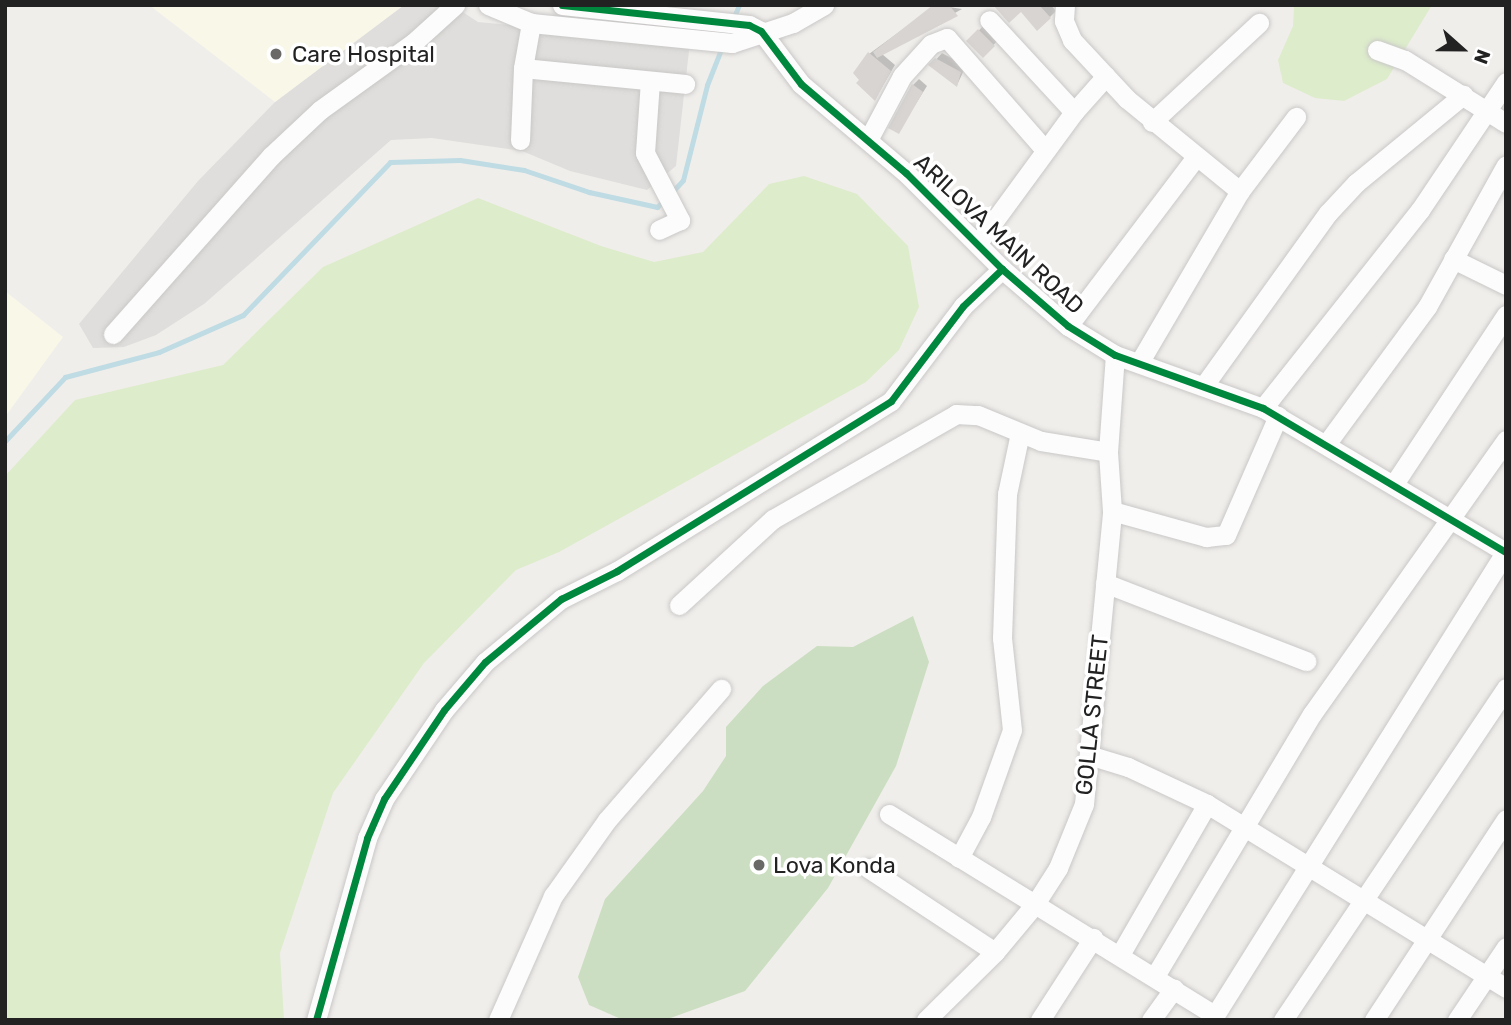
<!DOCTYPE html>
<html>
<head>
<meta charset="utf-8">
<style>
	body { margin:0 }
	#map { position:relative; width:1511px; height:1025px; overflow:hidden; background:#f0eeeb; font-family:Rubik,sans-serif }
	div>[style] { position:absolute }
	.residential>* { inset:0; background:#dfdedc }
	.education>* { inset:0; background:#f8f7e8 }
	.grass>* { inset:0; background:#ddeccb }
	.forest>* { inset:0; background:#cbdec1 }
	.shadow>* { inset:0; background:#0003 }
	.stream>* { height:5px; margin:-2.5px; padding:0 2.5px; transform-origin:2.5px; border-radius:2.5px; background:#bfdbe3 }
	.building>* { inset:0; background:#d7d4d2 }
	.roads { filter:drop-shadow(0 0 2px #c9c8c7) drop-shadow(0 0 2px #c9c8c7) }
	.minor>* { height:19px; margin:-9.5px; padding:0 9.5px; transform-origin:9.5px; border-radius:9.5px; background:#fdfcfc }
	.cycleway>* { height:7px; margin:-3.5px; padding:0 3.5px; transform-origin:3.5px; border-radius:3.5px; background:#00873e }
	.dots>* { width:19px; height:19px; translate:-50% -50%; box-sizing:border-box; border:4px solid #fff; border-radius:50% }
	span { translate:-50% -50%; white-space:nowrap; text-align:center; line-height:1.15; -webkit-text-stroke:7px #fff; paint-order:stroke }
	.poi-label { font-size:23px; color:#222 }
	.left { translate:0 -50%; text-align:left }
	.street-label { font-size:23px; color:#222 }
	.frame { position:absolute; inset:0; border:7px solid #222; pointer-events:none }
	.north { position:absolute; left:1427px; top:14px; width:70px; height:70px; -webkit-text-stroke:5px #fff; paint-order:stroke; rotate:111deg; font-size:19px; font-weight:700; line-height:28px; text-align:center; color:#222 }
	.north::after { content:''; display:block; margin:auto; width:24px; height:32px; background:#222; clip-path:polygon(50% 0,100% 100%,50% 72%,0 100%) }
</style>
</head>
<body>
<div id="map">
	<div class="residential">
		<div style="clip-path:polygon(404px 5px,452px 5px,478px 22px,690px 42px,676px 166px,647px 190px,570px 171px,522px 151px,432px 138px,391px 140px,204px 304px,156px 335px,124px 347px,93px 348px,79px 324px,198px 181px,275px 102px)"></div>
	</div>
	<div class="education">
		<div style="clip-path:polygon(149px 5px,404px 5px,275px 102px)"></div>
		<div style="clip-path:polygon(5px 291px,63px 337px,5px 417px)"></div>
	</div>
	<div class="grass">
		<div style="clip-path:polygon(1294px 5px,1432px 5px,1387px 79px,1344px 101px,1315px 98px,1283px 83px,1278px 60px,1293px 26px)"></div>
		<div style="clip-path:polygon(804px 176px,857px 194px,908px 246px,919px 307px,899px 350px,866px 382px,559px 552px,516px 570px,424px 663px,333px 793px,280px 953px,284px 1020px,5px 1020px,5px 476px,75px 400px,223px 365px,323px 267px,478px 198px,601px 246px,654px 262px,703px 252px,769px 184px)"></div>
	</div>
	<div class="forest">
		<div style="clip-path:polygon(913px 616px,929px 662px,896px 766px,828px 888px,745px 991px,665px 1020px,621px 1019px,589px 1005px,578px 977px,605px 899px,703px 791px,726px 756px,726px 727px,763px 686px,817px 646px,853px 647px)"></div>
	</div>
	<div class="shadow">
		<div style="clip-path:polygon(936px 5px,962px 9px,882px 54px,895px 65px,875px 99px,869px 54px)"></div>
		<div style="clip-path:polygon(995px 5px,1051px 5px,1056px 11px,1050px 17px)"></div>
		<div style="clip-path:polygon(984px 25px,999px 39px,983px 56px,969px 41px)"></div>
		<div style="clip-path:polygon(942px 53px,966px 66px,957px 85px,931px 65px)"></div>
		<div style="clip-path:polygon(919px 79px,927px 86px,898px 132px,913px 85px)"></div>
	</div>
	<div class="stream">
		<div style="left:733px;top:19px;width:15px;rotate:-67deg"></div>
		<div style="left:672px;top:192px;width:16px;rotate:-47deg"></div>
		<div style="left:683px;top:180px;width:98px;rotate:-75.8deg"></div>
		<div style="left:707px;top:85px;width:41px;rotate:-68.5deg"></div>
		<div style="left:5px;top:441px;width:88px;rotate:-46.8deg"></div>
		<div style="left:65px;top:377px;width:97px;rotate:-14.9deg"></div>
		<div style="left:159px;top:352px;width:92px;rotate:-23.8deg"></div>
		<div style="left:243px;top:315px;width:212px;rotate:-46.1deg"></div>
		<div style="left:390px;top:162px;width:70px;rotate:-1.6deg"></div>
		<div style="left:460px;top:160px;width:65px;rotate:8.9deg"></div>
		<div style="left:524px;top:170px;width:69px;rotate:18.7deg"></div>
		<div style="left:589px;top:192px;width:70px;rotate:12.4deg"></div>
		<div style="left:657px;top:207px;width:11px;rotate:-45deg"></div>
	</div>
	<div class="building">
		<div style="clip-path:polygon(933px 5px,949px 5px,958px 16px,877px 58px,873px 52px)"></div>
		<div style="clip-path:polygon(993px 5px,1039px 5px,1051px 18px,1037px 31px,1021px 12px,1009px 23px)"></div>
		<div style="clip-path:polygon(978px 29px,995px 46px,983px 58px,966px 41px)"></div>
		<div style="clip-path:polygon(868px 52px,891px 71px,875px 101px,856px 83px,859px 80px,853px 73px)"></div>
		<div style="clip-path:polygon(935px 58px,961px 72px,957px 87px,928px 65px)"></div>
		<div style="clip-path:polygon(912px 84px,923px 92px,899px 134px,888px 128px)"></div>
	</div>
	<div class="roads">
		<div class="minor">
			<div style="left:488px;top:5px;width:47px;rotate:22.7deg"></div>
			<div style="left:531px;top:23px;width:202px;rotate:5.7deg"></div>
			<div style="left:732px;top:43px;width:64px;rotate:-18.2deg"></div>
			<div style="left:793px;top:23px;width:36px;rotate:-30deg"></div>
			<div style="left:562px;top:5px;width:188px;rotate:6.1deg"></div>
			<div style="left:749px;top:25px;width:13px;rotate:27deg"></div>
			<div style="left:761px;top:31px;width:66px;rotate:53deg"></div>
			<div style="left:801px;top:84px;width:138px;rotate:40.3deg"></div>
			<div style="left:906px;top:173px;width:136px;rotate:45deg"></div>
			<div style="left:1002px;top:269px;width:87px;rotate:40.8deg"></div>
			<div style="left:1068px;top:326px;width:55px;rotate:31.7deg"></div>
			<div style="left:1115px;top:355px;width:157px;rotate:19.7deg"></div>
			<div style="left:1263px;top:408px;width:282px;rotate:30.7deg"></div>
			<div style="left:1065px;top:5px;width:16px;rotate:94deg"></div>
			<div style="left:1064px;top:21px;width:21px;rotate:67deg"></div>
			<div style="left:1072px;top:40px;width:81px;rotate:47deg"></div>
			<div style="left:1127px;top:99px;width:146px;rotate:39.2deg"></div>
			<div style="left:1377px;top:50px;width:30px;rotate:20deg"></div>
			<div style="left:1405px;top:60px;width:119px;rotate:32deg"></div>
			<div style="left:523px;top:68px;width:163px;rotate:5.6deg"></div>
			<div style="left:650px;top:81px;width:72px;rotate:94deg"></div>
			<div style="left:645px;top:153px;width:76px;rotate:62.4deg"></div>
			<div style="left:680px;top:220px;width:23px;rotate:155deg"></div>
			<div style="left:1074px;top:112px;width:48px;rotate:-48.4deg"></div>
			<div style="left:1152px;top:122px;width:146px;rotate:-42.8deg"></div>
			<div style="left:520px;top:140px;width:72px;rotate:-87.6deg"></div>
			<div style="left:523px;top:68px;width:46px;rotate:-79.9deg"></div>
			<div style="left:868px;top:140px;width:72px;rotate:-62deg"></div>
			<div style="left:902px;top:76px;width:43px;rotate:-47.8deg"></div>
			<div style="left:931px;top:44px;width:17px;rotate:-21deg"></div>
			<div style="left:947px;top:38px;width:149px;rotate:48.8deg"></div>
			<div style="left:978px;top:243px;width:162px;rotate:-53.8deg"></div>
			<div style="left:1074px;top:112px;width:125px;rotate:-132.7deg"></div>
			<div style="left:1453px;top:259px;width:59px;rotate:26.1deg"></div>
			<div style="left:1068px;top:326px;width:212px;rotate:-52.9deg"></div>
			<div style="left:113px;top:334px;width:238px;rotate:-48.4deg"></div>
			<div style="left:271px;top:156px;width:67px;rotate:-43.2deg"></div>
			<div style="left:320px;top:110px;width:115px;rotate:-35.8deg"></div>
			<div style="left:413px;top:43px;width:57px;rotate:-42.1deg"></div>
			<div style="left:1139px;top:363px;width:199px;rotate:-59.6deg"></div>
			<div style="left:1240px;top:191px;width:93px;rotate:-52.9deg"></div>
			<div style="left:1205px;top:384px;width:211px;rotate:-54.3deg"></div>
			<div style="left:1328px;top:213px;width:41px;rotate:-47deg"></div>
			<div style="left:1356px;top:183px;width:139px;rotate:-39.4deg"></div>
			<div style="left:1263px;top:408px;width:253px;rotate:-51.6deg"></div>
			<div style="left:1420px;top:210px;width:154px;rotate:-56.1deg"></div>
			<div style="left:1327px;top:443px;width:169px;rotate:-53.7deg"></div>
			<div style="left:1427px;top:307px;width:162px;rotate:-60.9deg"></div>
			<div style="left:1394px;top:484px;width:203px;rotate:-56.5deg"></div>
			<div style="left:1112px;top:511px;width:98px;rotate:15.5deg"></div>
			<div style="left:1206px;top:537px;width:20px;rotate:-6deg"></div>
			<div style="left:1226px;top:535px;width:130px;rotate:-66.4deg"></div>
			<div style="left:1105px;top:583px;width:216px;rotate:21.2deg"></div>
			<div style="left:679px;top:605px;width:127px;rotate:-42.5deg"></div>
			<div style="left:773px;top:519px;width:211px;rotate:-29.8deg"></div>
			<div style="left:956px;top:414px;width:22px;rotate:3deg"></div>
			<div style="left:978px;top:415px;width:68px;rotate:22.4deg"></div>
			<div style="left:1041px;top:441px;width:68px;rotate:9.3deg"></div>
			<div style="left:1092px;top:756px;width:38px;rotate:17deg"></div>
			<div style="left:1128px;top:767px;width:87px;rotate:25.1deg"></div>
			<div style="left:1207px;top:804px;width:351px;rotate:31.6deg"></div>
			<div style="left:889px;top:814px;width:383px;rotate:31.7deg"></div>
			<div style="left:959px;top:858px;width:47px;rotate:-61.8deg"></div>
			<div style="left:981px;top:817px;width:92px;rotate:-70.4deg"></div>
			<div style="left:1012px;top:730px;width:93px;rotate:-96.2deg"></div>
			<div style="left:1002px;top:638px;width:144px;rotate:-88deg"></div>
			<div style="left:1007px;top:494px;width:62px;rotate:-78deg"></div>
			<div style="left:868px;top:868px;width:152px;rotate:33.5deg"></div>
			<div style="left:1121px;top:953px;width:172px;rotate:-60deg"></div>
			<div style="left:1155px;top:976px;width:305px;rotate:-59.1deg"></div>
			<div style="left:1312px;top:714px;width:336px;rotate:-54.7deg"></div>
			<div style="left:316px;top:1020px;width:189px;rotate:-74.3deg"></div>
			<div style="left:367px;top:838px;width:43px;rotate:-66.4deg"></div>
			<div style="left:384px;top:799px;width:107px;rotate:-56deg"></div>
			<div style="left:444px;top:710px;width:63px;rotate:-49.5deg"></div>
			<div style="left:485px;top:662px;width:99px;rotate:-39.7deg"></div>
			<div style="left:561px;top:599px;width:63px;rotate:-26.6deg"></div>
			<div style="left:617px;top:571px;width:322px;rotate:-31.8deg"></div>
			<div style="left:891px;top:401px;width:119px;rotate:-52.8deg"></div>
			<div style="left:963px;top:306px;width:54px;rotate:-43.5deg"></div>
			<div style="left:498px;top:1020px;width:136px;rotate:-66.1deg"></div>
			<div style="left:553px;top:896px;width:93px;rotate:-54.6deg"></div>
			<div style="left:607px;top:820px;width:174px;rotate:-49deg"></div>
			<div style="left:926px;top:1020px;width:97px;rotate:-44.6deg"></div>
			<div style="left:995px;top:952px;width:62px;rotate:-50.2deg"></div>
			<div style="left:1035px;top:904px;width:43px;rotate:-57.4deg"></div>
			<div style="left:1058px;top:868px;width:69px;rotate:-67.9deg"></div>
			<div style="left:1084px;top:804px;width:294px;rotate:-84.5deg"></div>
			<div style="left:1112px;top:511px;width:59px;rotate:-93.9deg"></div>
			<div style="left:1108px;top:452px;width:97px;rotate:-85.9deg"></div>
			<div style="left:1040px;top:1020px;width:98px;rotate:-57.1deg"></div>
			<div style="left:1151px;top:1020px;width:39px;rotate:-54deg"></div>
			<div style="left:1212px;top:1020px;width:554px;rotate:-57.92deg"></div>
			<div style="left:1283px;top:1020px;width:400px;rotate:-56.1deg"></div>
			<div style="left:1374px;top:1020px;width:240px;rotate:-56.7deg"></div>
			<div style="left:1457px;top:1020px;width:88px;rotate:-56.1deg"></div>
		</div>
	</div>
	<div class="cycleway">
		<div style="left:562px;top:5px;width:188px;rotate:6.1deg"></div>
		<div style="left:749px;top:25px;width:13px;rotate:27deg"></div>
		<div style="left:761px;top:31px;width:66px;rotate:53deg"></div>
		<div style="left:801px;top:84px;width:138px;rotate:40.3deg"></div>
		<div style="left:906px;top:173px;width:136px;rotate:45deg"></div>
		<div style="left:1002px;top:269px;width:87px;rotate:40.8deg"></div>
		<div style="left:1068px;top:326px;width:55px;rotate:31.7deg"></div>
		<div style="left:1115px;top:355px;width:157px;rotate:19.7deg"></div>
		<div style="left:1263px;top:408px;width:282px;rotate:30.7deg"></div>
		<div style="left:316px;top:1020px;width:189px;rotate:-74.3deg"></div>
		<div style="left:367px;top:838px;width:43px;rotate:-66.4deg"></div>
		<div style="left:384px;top:799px;width:107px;rotate:-56deg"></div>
		<div style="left:444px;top:710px;width:63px;rotate:-49.5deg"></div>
		<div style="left:485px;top:662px;width:99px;rotate:-39.7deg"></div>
		<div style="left:561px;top:599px;width:63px;rotate:-26.6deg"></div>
		<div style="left:617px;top:571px;width:322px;rotate:-31.8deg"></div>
		<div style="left:891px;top:401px;width:119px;rotate:-52.8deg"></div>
		<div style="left:963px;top:306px;width:54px;rotate:-43.5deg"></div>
	</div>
	<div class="dots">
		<div style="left:276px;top:54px;background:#6a6968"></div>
		<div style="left:759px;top:865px;background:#6a6968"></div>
	</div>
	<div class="poi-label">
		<span class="left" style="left:292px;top:54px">Care Hospital</span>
		<span class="left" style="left:773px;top:865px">Lova Konda</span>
	</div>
	<div class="street-label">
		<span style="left:999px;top:234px;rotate:43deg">ARILOVA MAIN ROAD</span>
		<span style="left:1092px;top:715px;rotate:-84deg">GOLLA STREET</span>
	</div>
	<div class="frame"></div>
	<div class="north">N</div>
</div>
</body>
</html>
